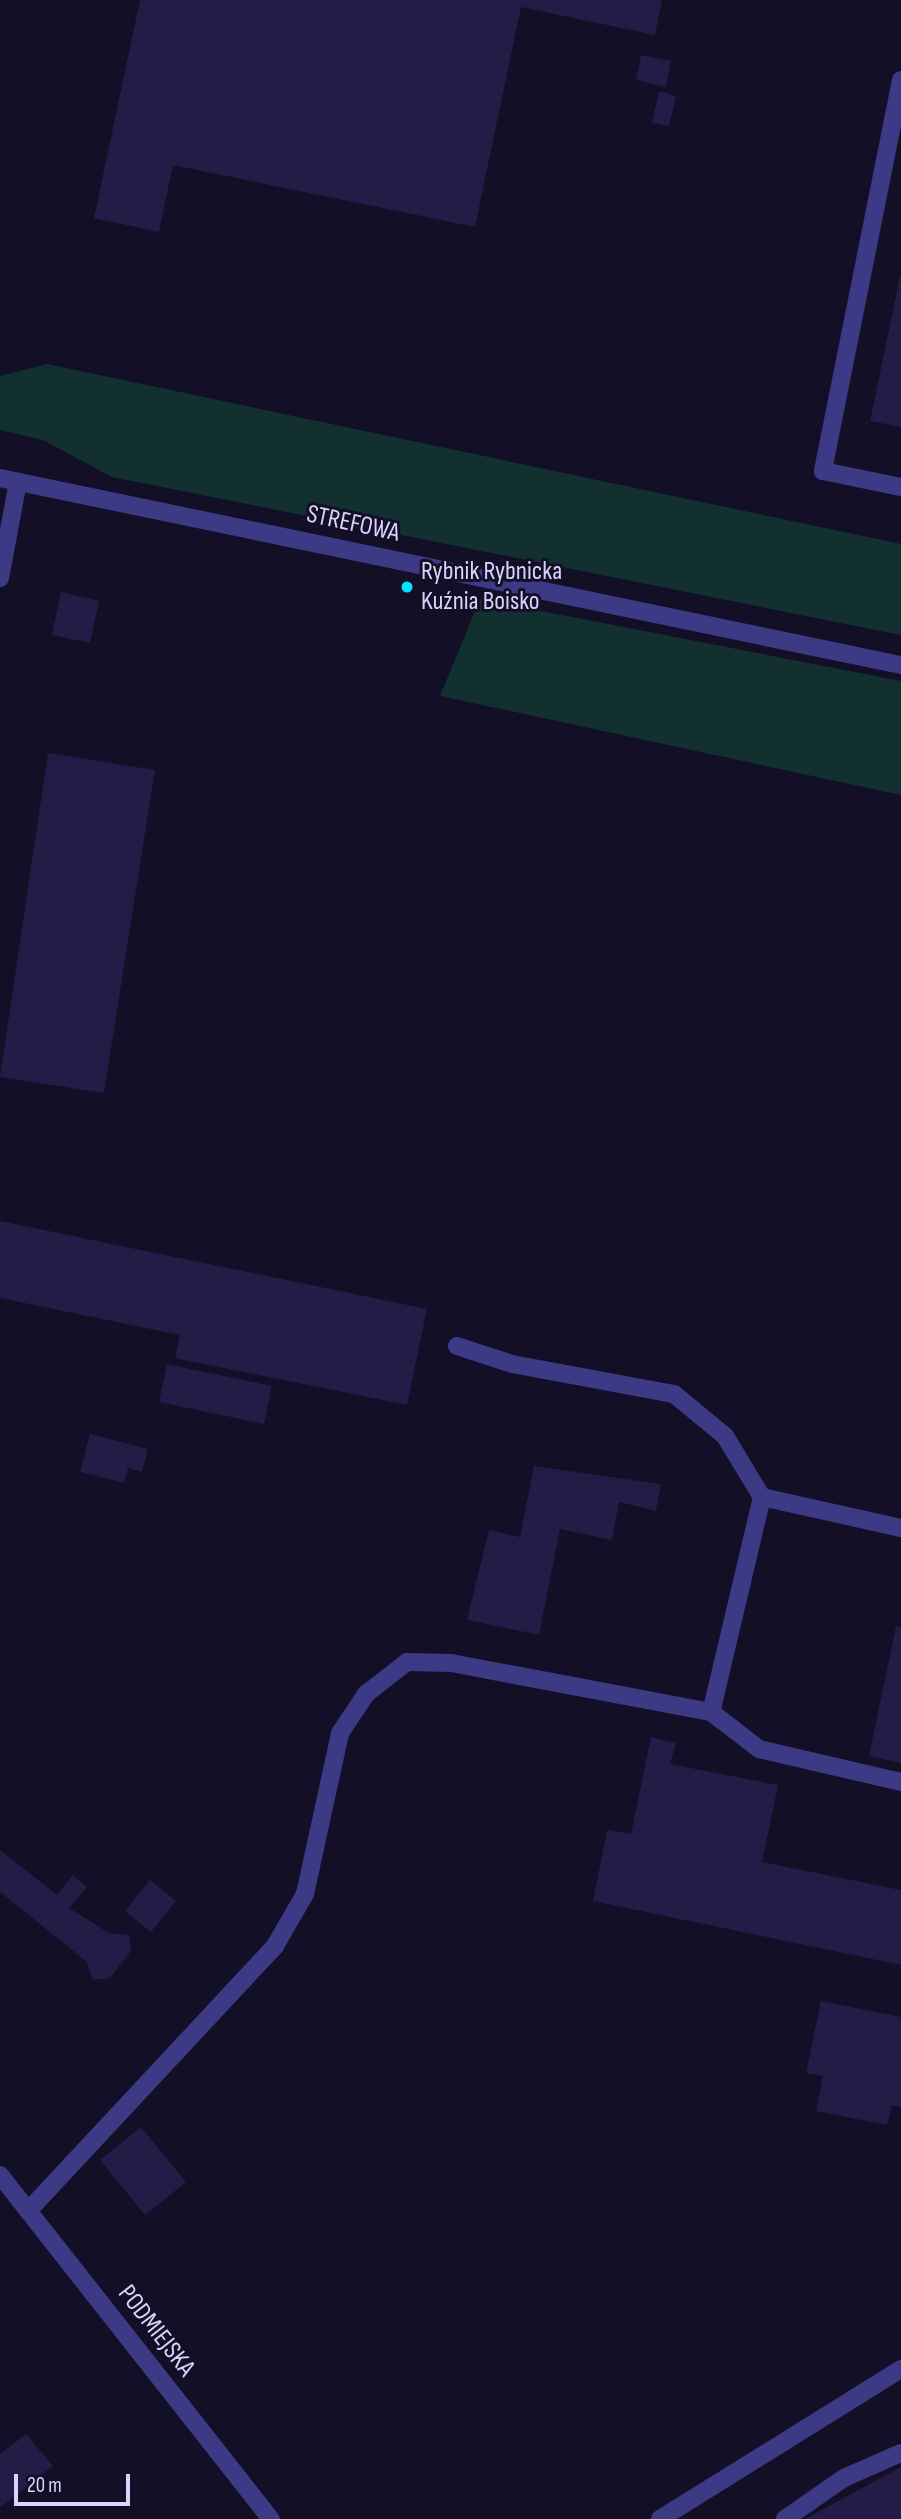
<!DOCTYPE html>
<html>
<head>
<meta charset="utf-8">
<style>
	body { margin:0 }
	#map { position:relative; width:901px; height:2519px; overflow:hidden; background:#130f26; font-family:"Sofia Sans Condensed",sans-serif }
	div>[style] { position:absolute }
	.green>* { inset:0; background:#12302f }
	.building>* { inset:0; background:#241b47 }
	.service>* { height:18px; margin:-9px; padding:0 9px; transform-origin:9px; border-radius:9px; background:#3d3a85 }
	.tertiary>* { height:18px; margin:-9px; padding:0 9px; transform-origin:9px; border-radius:9px; background:#3d3a85 }
	.dots>* { width:19px; height:19px; translate:-50% -50%; box-sizing:border-box; border:4px solid #130f26; border-radius:50% }
	span { translate:-50% -50%; white-space:nowrap; text-align:center; line-height:1.15; -webkit-text-stroke:6px #130f26; paint-order:stroke }
	.street-label { font-size:26px; color:#d9d4ff }
	.poi-label { font-size:26px; color:#d9d4ff }
	.left { translate:0 -50%; text-align:left }
	.scale { position:absolute; left:14px; top:2474px; width:116px; height:32px; box-sizing:border-box; border:4px solid #d9d4ff; border-top:0; padding-left:9px; font-size:21px; line-height:24px; white-space:nowrap; color:#d9d4ff; -webkit-text-stroke:5px #130f26; paint-order:stroke }
</style>
</head>
<body>
<div id="map">
	<div class="green">
		<div style="clip-path:polygon(47px 364px,901px 544px,901px 635px,112px 477px,43px 440px,0 430px,0 376px)"></div>
		<div style="clip-path:polygon(480px 599px,901px 681px,901px 795px,440px 696px)"></div>
	</div>
	<div class="building">
		<div style="clip-path:polygon(140px 0,662px 0,655px 35px,521px 7px,475px 227px,173px 165px,159px 232px,94px 218px)"></div>
		<div style="clip-path:polygon(641px 55px,671px 61px,666px 87px,636px 80px)"></div>
		<div style="clip-path:polygon(659px 91px,676px 96px,669px 126px,652px 123px)"></div>
		<div style="clip-path:polygon(900px 277px,901px 277px,901px 427px,870px 421px)"></div>
		<div style="clip-path:polygon(61px 592px,99px 601px,90px 643px,52px 635px)"></div>
		<div style="clip-path:polygon(48px 753px,155px 770px,104px 1093px,0 1077px)"></div>
		<div style="clip-path:polygon(0 1221px,427px 1309px,407px 1405px,175px 1358px,180px 1335px,0 1298px)"></div>
		<div style="clip-path:polygon(167px 1364px,272px 1386px,264px 1424px,159px 1402px)"></div>
		<div style="clip-path:polygon(90px 1434px,148px 1449px,142px 1472px,128px 1468px,124px 1483px,80px 1472px)"></div>
		<div style="clip-path:polygon(534px 1466px,661px 1484px,656px 1511px,619px 1502px,612px 1540px,560px 1529px,539px 1635px,467px 1620px,489px 1530px,520px 1537px)"></div>
		<div style="clip-path:polygon(896px 1626px,901px 1627px,901px 1763px,869px 1756px)"></div>
		<div style="clip-path:polygon(651px 1737px,676px 1743px,670px 1764px,778px 1785px,762px 1862px,901px 1890px,901px 1965px,593px 1901px,607px 1830px,631px 1834px)"></div>
		<div style="clip-path:polygon(0 1850px,57px 1895px,73px 1875px,87px 1887px,69px 1908px,109px 1933px,129px 1935px,131px 1951px,110px 1978px,93px 1980px,86px 1961px,0 1892px)"></div>
		<div style="clip-path:polygon(150px 1880px,176px 1901px,151px 1932px,125px 1911px)"></div>
		<div style="clip-path:polygon(821px 2001px,901px 2017px,901px 2107px,892px 2105px,887px 2125px,816px 2111px,823px 2076px,806px 2073px)"></div>
		<div style="clip-path:polygon(141px 2127px,186px 2182px,145px 2215px,100px 2160px)"></div>
		<div style="clip-path:polygon(26px 2434px,53px 2466px,0 2508px,0 2454px)"></div>
		<div style="clip-path:polygon(901px 2467px,901px 2519px,805px 2519px)"></div>
	</div>
	<div class="service">
		<div style="left:901px;top:80px;width:399px;rotate:101.3deg"></div>
		<div style="left:823px;top:471px;width:80px;rotate:11.6deg"></div>
		<div style="left:0;top:578px;width:98px;rotate:-79.4deg"></div>
		<div style="left:457px;top:1346px;width:58px;rotate:18.1deg"></div>
		<div style="left:512px;top:1364px;width:165px;rotate:10.5deg"></div>
		<div style="left:674px;top:1394px;width:66px;rotate:39.5deg"></div>
		<div style="left:725px;top:1436px;width:71px;rotate:58.8deg"></div>
		<div style="left:762px;top:1497px;width:221px;rotate:103.3deg"></div>
		<div style="left:762px;top:1497px;width:142px;rotate:12.6deg"></div>
		<div style="left:0;top:2175px;width:438px;rotate:51.8deg"></div>
		<div style="left:28px;top:2211px;width:362px;rotate:-47deg"></div>
		<div style="left:275px;top:1946px;width:60px;rotate:-60deg"></div>
		<div style="left:305px;top:1894px;width:165px;rotate:-77.7deg"></div>
		<div style="left:340px;top:1733px;width:47px;rotate:-56.3deg"></div>
		<div style="left:366px;top:1694px;width:52px;rotate:-38deg"></div>
		<div style="left:407px;top:1662px;width:44px;rotate:1.3deg"></div>
		<div style="left:451px;top:1663px;width:265px;rotate:10.7deg"></div>
		<div style="left:711px;top:1712px;width:61px;rotate:37.6deg"></div>
		<div style="left:759px;top:1749px;width:146px;rotate:13.1deg"></div>
		<div style="left:660px;top:2519px;width:284px;rotate:-31.9deg"></div>
		<div style="left:785px;top:2519px;width:72px;rotate:-34.8deg"></div>
		<div style="left:844px;top:2478px;width:62px;rotate:-23.7deg"></div>
	</div>
	<div class="tertiary">
		<div style="left:0;top:478px;width:920px;rotate:11.73deg"></div>
	</div>
	<div class="dots">
		<div style="left:407px;top:587px;background:#00e5ff"></div>
	</div>
	<div class="street-label">
		<span style="left:353px;top:524px;rotate:12deg">STREFOWA</span>
		<span style="left:156px;top:2331px;rotate:52deg">PODMIEJSKA</span>
	</div>
	<div class="poi-label">
		<span class="left" style="left:421px;top:587px">Rybnik Rybnicka<br>Kuźnia Boisko</span>
	</div>
	<div class="scale">20 m</div>
</div>
</body>
</html>
